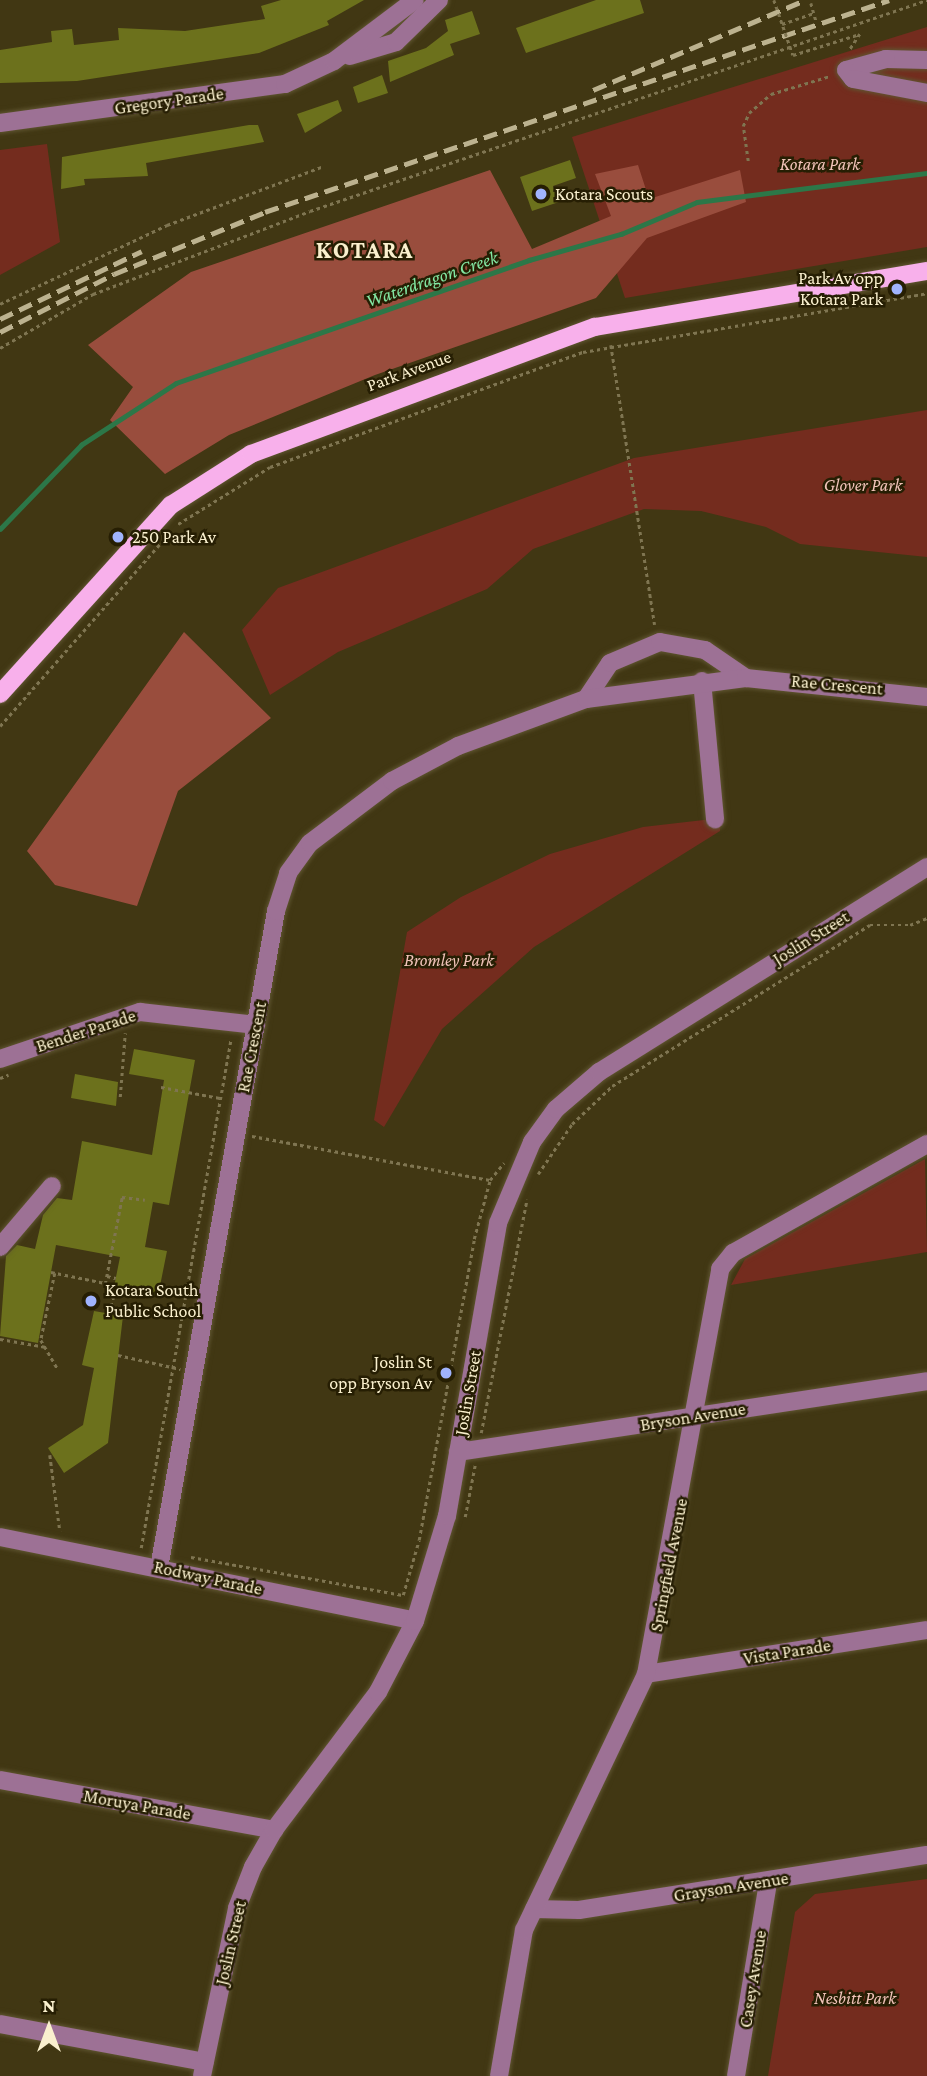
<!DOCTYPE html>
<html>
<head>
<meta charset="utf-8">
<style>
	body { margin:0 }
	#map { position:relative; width:927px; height:2076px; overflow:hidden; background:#413713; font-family:"Crimson Pro",serif }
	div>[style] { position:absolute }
	.green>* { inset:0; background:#742c1e }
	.forest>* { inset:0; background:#994d3d }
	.stream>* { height:4.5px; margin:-2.25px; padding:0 2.25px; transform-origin:2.25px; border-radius:2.25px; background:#2c7748 }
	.building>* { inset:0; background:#6c711c }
	.path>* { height:2.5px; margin-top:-1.25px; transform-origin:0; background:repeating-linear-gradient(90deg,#7f7551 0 3.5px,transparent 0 7px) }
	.roads { filter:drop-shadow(0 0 2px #5f5531) drop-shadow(0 0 2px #5f5531) }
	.minor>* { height:18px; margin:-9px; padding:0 9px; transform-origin:9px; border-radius:9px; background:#9d7195 }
	.major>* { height:18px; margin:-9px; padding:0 9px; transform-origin:9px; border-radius:9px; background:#f8b0eb }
	.rail>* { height:4.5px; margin-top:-2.25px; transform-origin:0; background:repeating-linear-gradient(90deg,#bcb28f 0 14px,transparent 0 21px) }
	.path-bridge>* { height:2.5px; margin-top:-1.25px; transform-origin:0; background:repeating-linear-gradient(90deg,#7f7551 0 3.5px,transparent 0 7px) }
	.dots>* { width:19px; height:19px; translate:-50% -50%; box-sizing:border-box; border:4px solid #261e03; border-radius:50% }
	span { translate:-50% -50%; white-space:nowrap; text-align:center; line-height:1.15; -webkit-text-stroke:5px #261e03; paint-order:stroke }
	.street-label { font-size:18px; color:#faf0ce }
	.park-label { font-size:18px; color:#f1c3b9; font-style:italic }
	.poi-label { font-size:18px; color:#faf0ce }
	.left { translate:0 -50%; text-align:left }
	.right { translate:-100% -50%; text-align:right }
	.water-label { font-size:19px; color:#83e8a3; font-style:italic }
	.district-label { font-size:24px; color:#faf0ce; font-weight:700; letter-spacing:2px }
	.north { position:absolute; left:14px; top:1992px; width:70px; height:70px; -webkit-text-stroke:5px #261e03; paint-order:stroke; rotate:0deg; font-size:19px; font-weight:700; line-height:28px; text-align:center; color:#faf0ce }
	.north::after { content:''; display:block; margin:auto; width:24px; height:32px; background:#faf0ce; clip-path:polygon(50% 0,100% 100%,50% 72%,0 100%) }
</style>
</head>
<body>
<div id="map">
	<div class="green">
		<div style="clip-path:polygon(927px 27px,927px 247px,625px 298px,572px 137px)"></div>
		<div style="clip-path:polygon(47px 144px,60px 242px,0 275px,0 150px)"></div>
		<div style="clip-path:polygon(927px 410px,927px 557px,800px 544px,766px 527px,701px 511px,644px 509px,533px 549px,487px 589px,338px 652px,270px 695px,242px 630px,278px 588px,634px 458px)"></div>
		<div style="clip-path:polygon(721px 818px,720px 831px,534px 947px,442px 1029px,384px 1127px,374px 1120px,407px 932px,461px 897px,550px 854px,643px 827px)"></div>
		<div style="clip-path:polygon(925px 1159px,927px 1252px,731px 1285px,745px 1259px)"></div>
		<div style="clip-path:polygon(927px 1879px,927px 2076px,768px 2076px,795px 1912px,815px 1894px)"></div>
	</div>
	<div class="forest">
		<div style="clip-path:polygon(638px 165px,649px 199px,740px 170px,746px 202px,647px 238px,596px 298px,375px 375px,229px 435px,165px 474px,110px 420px,133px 387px,88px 345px,191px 272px,490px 170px,532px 249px,611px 216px,595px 174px)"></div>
		<div style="clip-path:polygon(184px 632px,271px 718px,178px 791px,137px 906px,55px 885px,27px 851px)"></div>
	</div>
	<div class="stream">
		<div style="left:0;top:529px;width:117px;rotate:-46deg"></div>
		<div style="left:81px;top:445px;width:113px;rotate:-33.1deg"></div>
		<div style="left:176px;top:383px;width:374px;rotate:-19.2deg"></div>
		<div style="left:529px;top:260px;width:96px;rotate:-15.8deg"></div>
		<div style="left:621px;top:234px;width:82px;rotate:-22.8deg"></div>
		<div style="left:697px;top:202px;width:232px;rotate:-7.2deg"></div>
	</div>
	<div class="building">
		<div style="clip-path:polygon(281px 0,364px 0,327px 21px,329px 25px,259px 53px,77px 81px,0 83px,0 50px,52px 42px,51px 31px,72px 29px,74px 45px,119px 40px,118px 28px,185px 31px,265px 19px,261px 6px)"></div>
		<div style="clip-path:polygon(596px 0,640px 0,644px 13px,526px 53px,516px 28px)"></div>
		<div style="clip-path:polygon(472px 11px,480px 34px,450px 44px,454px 55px,390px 82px,388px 61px,426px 48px,448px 31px,445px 20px)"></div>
		<div style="clip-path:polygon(382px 75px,388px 93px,358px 103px,353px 87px)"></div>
		<div style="clip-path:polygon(338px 100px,342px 111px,305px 133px,297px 114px)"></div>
		<div style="clip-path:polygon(249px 125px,258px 125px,264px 142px,146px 163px,148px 176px,84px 179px,85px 185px,61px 189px,62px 157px)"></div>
		<div style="clip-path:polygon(570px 160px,576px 178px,553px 186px,559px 202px,532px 211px,520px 177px)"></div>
		<div style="clip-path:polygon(134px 1049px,195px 1060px,169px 1205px,153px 1202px,145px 1247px,167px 1251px,158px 1296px,114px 1287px,120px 1257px,56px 1245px,38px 1343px,0 1336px,6px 1256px,17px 1245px,35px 1249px,43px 1215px,57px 1198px,72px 1200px,82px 1141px,152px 1155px,164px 1080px,129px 1074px)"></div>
		<div style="clip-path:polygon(75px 1074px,118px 1082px,116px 1106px,71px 1098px)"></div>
		<div style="clip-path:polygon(94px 1311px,123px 1316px,108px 1443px,64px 1473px,48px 1448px,83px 1425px,94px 1368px,82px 1365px)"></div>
	</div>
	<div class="path">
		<div style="left:811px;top:3px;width:19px;rotate:74deg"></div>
		<div style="left:782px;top:24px;width:34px;rotate:-19deg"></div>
		<div style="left:793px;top:55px;width:70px;rotate:-17.4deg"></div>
		<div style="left:860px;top:34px;width:20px;rotate:123deg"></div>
		<div style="left:748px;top:161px;width:35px;rotate:-98deg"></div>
		<div style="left:743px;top:126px;width:14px;rotate:-65deg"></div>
		<div style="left:749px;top:113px;width:29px;rotate:-41deg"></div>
		<div style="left:771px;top:94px;width:62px;rotate:-17deg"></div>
		<div style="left:0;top:304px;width:185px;rotate:-25.3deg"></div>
		<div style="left:167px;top:225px;width:165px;rotate:-20.6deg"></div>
		<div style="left:611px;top:345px;width:283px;rotate:81.1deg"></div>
		<div style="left:0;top:348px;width:108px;rotate:-30.1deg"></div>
		<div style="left:93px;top:294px;width:232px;rotate:-20.9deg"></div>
		<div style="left:310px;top:211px;width:652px;rotate:-18.88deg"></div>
		<div style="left:178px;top:524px;width:108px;rotate:-31.8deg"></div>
		<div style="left:270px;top:467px;width:333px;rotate:-20.2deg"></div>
		<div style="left:583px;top:352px;width:349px;rotate:-9.7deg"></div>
		<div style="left:0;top:726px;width:252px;rotate:-48.7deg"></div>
		<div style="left:0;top:1078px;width:9px;rotate:-21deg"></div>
		<div style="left:161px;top:1087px;width:60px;rotate:10.6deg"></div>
		<div style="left:120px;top:1097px;width:64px;rotate:-85.5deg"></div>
		<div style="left:252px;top:1136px;width:242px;rotate:10.5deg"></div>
		<div style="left:538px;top:1174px;width:60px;rotate:-55.8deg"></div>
		<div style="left:572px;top:1124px;width:55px;rotate:-43.5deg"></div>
		<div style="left:612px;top:1086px;width:304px;rotate:-32deg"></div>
		<div style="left:870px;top:925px;width:40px"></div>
		<div style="left:910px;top:925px;width:18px;rotate:-22deg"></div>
		<div style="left:51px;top:1272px;width:55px;rotate:11.5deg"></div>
		<div style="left:55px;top:1273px;width:68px;rotate:101.8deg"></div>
		<div style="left:41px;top:1340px;width:32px;rotate:60deg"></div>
		<div style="left:107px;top:1276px;width:9px;rotate:13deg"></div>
		<div style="left:109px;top:1313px;width:16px;rotate:-75deg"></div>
		<div style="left:113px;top:1298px;width:16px;rotate:-120deg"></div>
		<div style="left:105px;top:1284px;width:89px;rotate:-78.9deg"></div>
		<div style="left:122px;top:1197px;width:23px;rotate:7deg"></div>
		<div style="left:0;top:1339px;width:47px;rotate:9.9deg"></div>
		<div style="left:118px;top:1355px;width:64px;rotate:12.7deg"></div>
		<div style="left:481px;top:1433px;width:238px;rotate:-78.9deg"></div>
		<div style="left:50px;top:1455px;width:77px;rotate:82.5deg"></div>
		<div style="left:465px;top:1517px;width:53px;rotate:-79.1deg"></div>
		<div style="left:141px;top:1548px;width:518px;rotate:-79.99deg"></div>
		<div style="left:191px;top:1557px;width:215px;rotate:10.2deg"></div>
		<div style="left:403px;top:1595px;width:57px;rotate:-73.8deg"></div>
		<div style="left:419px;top:1540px;width:306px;rotate:-79.6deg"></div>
		<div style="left:474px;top:1239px;width:61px;rotate:-74.8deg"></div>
		<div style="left:490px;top:1180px;width:22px;rotate:-51deg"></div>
	</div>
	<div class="roads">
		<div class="minor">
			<div style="left:350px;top:56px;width:48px;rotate:-16.9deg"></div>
			<div style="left:396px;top:42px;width:60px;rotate:-44.3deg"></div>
			<div style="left:927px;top:60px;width:41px;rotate:-178.6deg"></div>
			<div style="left:886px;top:59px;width:41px;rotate:164.6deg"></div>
			<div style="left:846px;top:70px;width:11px;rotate:52deg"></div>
			<div style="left:853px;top:79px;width:75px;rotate:10.7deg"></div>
			<div style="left:0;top:123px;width:288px;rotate:-7.8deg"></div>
			<div style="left:285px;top:84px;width:54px;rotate:-25.1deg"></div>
			<div style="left:334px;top:61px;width:101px;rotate:-37deg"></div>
			<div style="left:702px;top:681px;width:139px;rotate:84.6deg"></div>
			<div style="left:586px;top:699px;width:43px;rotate:-56.3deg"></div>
			<div style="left:610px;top:663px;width:54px;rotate:-22.8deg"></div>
			<div style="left:660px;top:642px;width:46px;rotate:10.1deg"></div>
			<div style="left:705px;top:650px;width:50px;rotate:34.3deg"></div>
			<div style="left:0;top:1059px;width:148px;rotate:-18.6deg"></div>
			<div style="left:140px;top:1012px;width:117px;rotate:6.4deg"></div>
			<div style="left:0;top:1247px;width:80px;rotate:-49.6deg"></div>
			<div style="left:458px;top:1452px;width:474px;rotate:-8.6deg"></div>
			<div style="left:0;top:1537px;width:423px;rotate:11.4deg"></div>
			<div style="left:159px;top:1568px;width:667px;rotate:-79.9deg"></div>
			<div style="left:276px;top:911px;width:40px;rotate:-72deg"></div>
			<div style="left:288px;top:873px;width:37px;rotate:-54deg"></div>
			<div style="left:310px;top:843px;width:103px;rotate:-37.1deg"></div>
			<div style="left:392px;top:781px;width:75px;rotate:-27.9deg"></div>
			<div style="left:458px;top:746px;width:136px;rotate:-20.2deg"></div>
			<div style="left:586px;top:699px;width:161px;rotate:-7.5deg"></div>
			<div style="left:746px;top:678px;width:182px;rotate:6deg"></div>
			<div style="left:646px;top:1674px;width:284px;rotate:-8.9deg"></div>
			<div style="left:0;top:1780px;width:279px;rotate:10.3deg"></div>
			<div style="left:534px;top:1909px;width:45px;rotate:1.3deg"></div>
			<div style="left:579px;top:1910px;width:352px;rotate:-9deg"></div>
			<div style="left:0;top:2024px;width:208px;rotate:10.5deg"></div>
			<div style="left:202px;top:2076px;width:172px;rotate:-78.2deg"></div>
			<div style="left:237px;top:1908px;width:44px;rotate:-68.7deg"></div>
			<div style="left:253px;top:1867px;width:43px;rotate:-60.4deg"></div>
			<div style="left:274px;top:1830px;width:173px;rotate:-53deg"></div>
			<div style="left:378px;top:1692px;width:80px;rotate:-62.5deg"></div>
			<div style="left:415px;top:1621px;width:110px;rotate:-73.1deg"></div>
			<div style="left:447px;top:1516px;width:297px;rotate:-80.1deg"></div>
			<div style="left:498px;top:1223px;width:88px;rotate:-67.2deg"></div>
			<div style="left:532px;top:1142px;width:41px;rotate:-54deg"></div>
			<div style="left:556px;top:1109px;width:57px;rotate:-40.7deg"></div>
			<div style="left:599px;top:1072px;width:387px;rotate:-32deg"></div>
			<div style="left:499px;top:2076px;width:148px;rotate:-80.3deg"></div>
			<div style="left:524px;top:1930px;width:284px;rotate:-64.5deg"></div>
			<div style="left:646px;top:1674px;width:412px;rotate:-79.6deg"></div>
			<div style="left:720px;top:1269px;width:21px;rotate:-51deg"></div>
			<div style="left:733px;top:1253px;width:223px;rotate:-29.3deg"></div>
			<div style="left:736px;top:2076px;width:197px;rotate:-80.6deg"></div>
		</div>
		<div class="major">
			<div style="left:0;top:694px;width:255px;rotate:-47.9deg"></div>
			<div style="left:171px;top:505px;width:95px;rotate:-32.5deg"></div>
			<div style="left:251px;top:454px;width:367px;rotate:-20.3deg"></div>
			<div style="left:595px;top:327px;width:337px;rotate:-9.6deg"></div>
		</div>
	</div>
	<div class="rail">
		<div style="left:593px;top:90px;width:230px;rotate:-23deg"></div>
		<div style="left:0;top:319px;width:157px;rotate:-25.6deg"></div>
		<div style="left:0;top:332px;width:128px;rotate:-27deg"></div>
		<div style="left:114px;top:274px;width:163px;rotate:-22.3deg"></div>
		<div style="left:265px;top:212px;width:659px;rotate:-18.76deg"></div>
	</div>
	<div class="path-bridge">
		<div style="left:774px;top:0;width:58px;rotate:70.9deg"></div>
	</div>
	<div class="dots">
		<div style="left:541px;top:194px;background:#a0b3fd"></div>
		<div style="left:897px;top:289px;background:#a0b3fd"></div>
		<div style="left:118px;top:537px;background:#a0b3fd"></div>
		<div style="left:91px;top:1301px;background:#a0b3fd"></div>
		<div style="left:446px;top:1373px;background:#a0b3fd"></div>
	</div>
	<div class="street-label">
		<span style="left:169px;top:101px;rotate:-8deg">Gregory Parade</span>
		<span style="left:409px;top:371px;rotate:-20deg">Park Avenue</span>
		<span style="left:837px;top:685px;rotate:5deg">Rae Crescent</span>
		<span style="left:811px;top:938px;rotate:-32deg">Joslin Street</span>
		<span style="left:86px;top:1031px;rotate:-18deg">Bender Parade</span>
		<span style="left:252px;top:1047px;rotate:-79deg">Rae Crescent</span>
		<span style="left:468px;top:1393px;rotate:-80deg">Joslin Street</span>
		<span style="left:693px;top:1417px;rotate:-9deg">Bryson Avenue</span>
		<span style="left:669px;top:1565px;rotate:-79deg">Springfield Avenue</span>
		<span style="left:208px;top:1578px;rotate:12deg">Rodway Parade</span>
		<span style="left:787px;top:1652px;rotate:-9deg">Vista Parade</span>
		<span style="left:137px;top:1805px;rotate:10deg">Moruya Parade</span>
		<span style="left:731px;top:1887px;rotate:-9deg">Grayson Avenue</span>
		<span style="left:231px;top:1943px;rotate:-77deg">Joslin Street</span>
		<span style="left:753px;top:1979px;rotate:-81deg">Casey Avenue</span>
	</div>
	<div class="park-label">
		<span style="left:820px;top:164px">Kotara Park</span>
		<span style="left:863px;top:485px">Glover Park</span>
		<span style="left:449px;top:960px">Bromley Park</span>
		<span style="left:855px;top:1998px">Nesbitt Park</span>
	</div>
	<div class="poi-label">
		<span class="left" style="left:555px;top:194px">Kotara Scouts</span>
		<span class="right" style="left:883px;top:289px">Park Av opp<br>Kotara Park</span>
		<span class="left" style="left:132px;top:537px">250 Park Av</span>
		<span class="left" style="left:105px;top:1301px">Kotara South<br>Public School</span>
		<span class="right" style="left:432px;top:1373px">Joslin St<br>opp Bryson Av</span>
	</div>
	<div class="water-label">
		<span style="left:432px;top:279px;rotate:-19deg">Waterdragon Creek</span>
	</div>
	<div class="district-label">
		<span style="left:365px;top:250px">KOTARA</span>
	</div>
	<div class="north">N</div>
</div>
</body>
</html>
